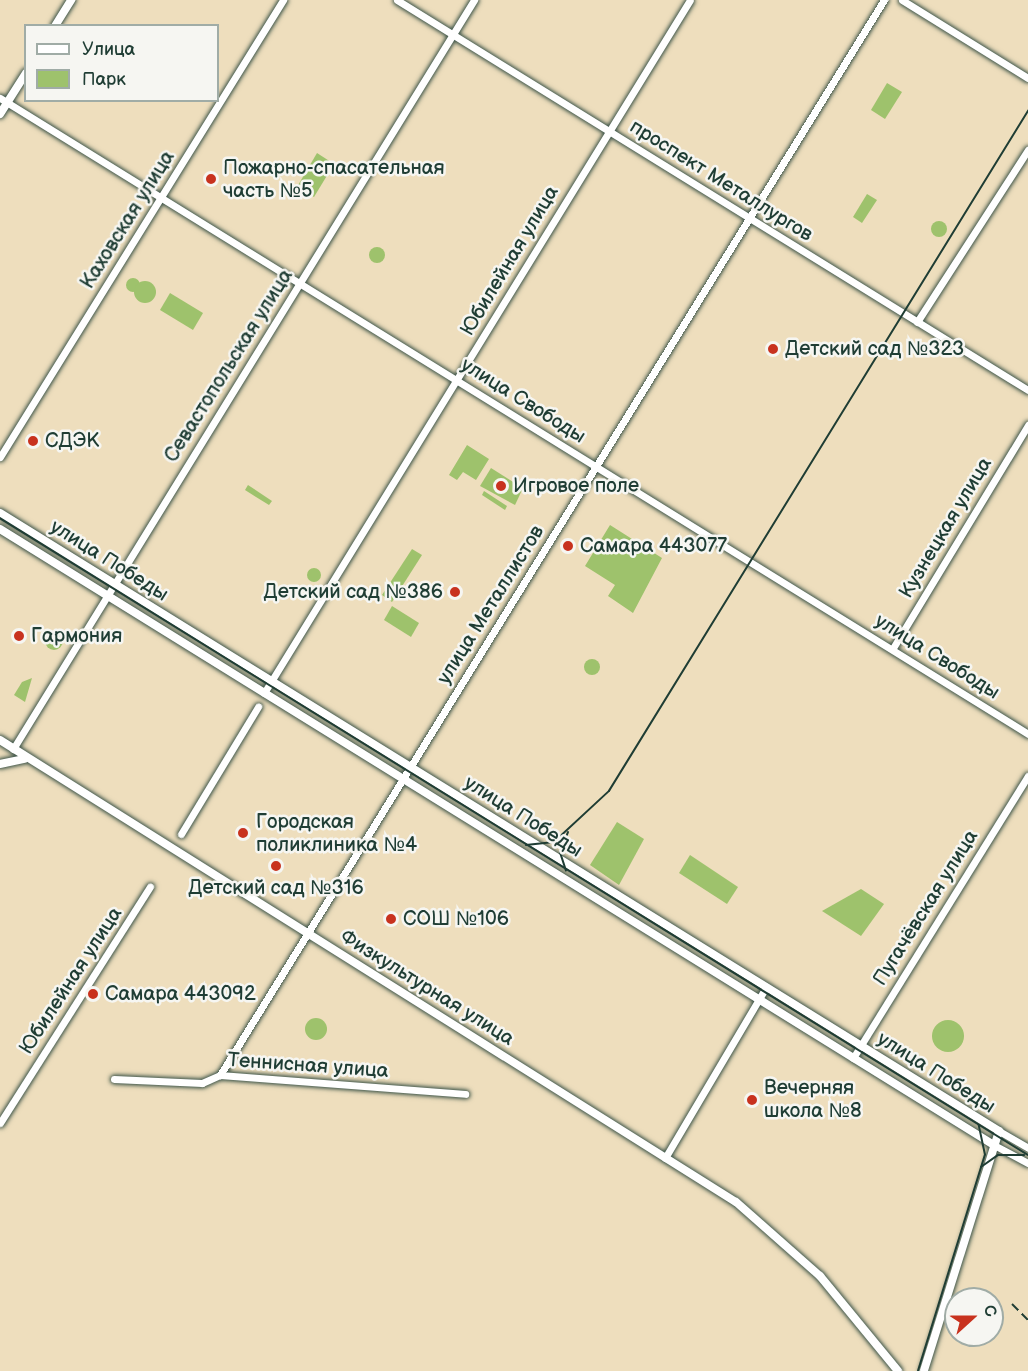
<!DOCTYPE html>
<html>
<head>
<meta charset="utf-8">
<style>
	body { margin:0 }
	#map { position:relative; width:1028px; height:1371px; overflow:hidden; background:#eedebd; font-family:"Balsamiq Sans",sans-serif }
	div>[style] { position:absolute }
	.green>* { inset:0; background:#9ec26c }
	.round { border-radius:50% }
	.roads { filter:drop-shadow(0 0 2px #3e5549) drop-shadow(0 0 2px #3e5549) }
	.minor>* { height:7px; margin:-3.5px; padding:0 3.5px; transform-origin:3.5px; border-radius:3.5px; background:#fff }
	.major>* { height:8px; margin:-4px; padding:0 4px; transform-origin:4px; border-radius:4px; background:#fff }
	.tram>* { height:1.5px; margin:-0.75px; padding:0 0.75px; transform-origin:0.75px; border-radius:0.75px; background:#1f3d34 }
	.rail>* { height:2px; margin-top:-1px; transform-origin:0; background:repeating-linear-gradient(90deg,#1f3d34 0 9px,transparent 0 13.5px) }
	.dots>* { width:16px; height:16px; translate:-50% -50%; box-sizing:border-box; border:3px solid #f6f6f2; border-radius:50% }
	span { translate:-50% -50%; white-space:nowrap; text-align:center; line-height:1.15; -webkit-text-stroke:5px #f6f6f2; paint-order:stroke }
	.poi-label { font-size:20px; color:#1f3d34 }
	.left { translate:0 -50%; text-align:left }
	.right { translate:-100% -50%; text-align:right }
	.street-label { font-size:20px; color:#1f3d34 }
	.legend { position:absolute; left:24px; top:24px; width:195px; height:78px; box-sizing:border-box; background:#f6f6f2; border:2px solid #a0aca6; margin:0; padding:8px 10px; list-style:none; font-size:18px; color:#1f3d34 }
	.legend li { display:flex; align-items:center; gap:12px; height:30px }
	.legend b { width:30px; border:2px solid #a0aca6 }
	.north { position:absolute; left:944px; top:1287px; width:60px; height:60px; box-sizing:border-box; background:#f6f6f2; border:2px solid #a0aca6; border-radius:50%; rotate:69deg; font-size:16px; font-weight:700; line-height:24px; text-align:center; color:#1f3d34 }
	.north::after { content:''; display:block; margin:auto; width:21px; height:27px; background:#c8321e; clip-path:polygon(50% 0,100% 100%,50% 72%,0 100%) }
</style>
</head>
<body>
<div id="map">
	<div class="green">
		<div style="clip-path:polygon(887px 83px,902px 92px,885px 119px,871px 110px)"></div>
		<div style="clip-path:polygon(317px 153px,334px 164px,314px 197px,297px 187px)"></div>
		<div style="clip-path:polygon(867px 194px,877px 200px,862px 223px,853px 217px)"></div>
		<div class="round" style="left:931px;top:221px;width:16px;height:16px"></div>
		<div class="round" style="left:369px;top:247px;width:16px;height:16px"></div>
		<div class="round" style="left:126px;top:278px;width:14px;height:14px"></div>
		<div class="round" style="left:134px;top:281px;width:22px;height:22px"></div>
		<div style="clip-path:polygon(170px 293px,203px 313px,193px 330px,160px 310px)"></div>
		<div style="clip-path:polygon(467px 445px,489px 459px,476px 480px,463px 472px,457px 480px,449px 475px)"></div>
		<div style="clip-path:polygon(491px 468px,523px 488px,515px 505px,480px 486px)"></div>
		<div style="clip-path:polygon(248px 485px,272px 501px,269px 505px,245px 490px)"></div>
		<div style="clip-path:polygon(484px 491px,507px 506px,505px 510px,482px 495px)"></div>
		<div style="clip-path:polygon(610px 525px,662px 558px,633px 613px,608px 596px,615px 585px,585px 566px)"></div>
		<div style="clip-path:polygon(412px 549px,422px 555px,392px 602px,382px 595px)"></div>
		<div class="round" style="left:307px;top:568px;width:14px;height:14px"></div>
		<div style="clip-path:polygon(392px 606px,419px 623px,411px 637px,384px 620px)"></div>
		<div class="round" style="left:45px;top:632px;width:18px;height:18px"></div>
		<div class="round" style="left:584px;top:659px;width:16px;height:16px"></div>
		<div style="clip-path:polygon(32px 678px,25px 702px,14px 695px,22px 682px)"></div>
		<div style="clip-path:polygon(617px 822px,644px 839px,619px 885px,590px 865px)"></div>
		<div style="clip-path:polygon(690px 855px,738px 887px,727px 904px,679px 873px)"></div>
		<div style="clip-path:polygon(861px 889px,884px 904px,861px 936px,822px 911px)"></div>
		<div class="round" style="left:305px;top:1018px;width:22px;height:22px"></div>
		<div class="round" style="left:932px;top:1020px;width:32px;height:32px"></div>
	</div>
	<div class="roads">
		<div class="minor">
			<div style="left:397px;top:0;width:742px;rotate:31.72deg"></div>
			<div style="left:902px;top:0;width:148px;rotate:31.8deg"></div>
			<div style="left:0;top:98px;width:1209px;rotate:31.74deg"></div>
			<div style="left:917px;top:322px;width:205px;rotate:-57.2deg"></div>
			<div style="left:0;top:457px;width:538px;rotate:-58.23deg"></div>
			<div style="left:893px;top:648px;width:261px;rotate:-58.8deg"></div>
			<div style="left:264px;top:693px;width:813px;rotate:-58.42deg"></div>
			<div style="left:13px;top:749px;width:880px;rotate:-58.39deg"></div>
			<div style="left:181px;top:834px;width:149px;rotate:-58.8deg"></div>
			<div style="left:853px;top:1058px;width:332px;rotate:-58.2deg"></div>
			<div style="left:220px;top:1075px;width:1264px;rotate:-58.3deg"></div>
			<div style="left:114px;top:1079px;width:88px;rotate:2.6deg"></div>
			<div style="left:202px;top:1083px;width:20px;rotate:-24deg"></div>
			<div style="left:220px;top:1075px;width:246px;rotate:4.4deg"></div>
			<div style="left:0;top:1123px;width:280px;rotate:-57.6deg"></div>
			<div style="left:999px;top:1131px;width:34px;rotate:30deg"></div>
			<div style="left:994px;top:1145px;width:38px;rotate:28deg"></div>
			<div style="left:665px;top:1158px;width:199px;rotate:-59.4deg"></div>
		</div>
		<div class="major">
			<div style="left:55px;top:26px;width:31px;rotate:-58deg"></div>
			<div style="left:0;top:114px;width:49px;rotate:-57.6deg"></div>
			<div style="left:0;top:513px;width:1175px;rotate:31.74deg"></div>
			<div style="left:999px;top:1131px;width:251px;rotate:107.4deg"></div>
			<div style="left:0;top:529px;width:1169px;rotate:31.79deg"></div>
			<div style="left:0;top:740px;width:869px;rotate:32.12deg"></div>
			<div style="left:736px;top:1202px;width:112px;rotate:41.4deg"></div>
			<div style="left:820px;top:1276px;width:123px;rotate:50.6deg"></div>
			<div style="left:0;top:764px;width:25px;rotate:-12deg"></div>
		</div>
	</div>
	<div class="tram">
		<div style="left:0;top:518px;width:1209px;rotate:31.78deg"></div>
		<div style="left:526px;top:845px;width:28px;rotate:-6deg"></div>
		<div style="left:554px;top:842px;width:75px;rotate:-42.8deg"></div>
		<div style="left:609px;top:791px;width:799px;rotate:-58.36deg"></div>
		<div style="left:566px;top:871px;width:19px;rotate:-108deg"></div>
		<div style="left:560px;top:853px;width:22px;rotate:-69deg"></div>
		<div style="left:981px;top:1167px;width:21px;rotate:-35deg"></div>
		<div style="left:998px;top:1155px;width:26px"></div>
		<div style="left:918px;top:1371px;width:226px;rotate:-72.8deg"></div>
		<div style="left:985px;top:1155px;width:30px;rotate:-102deg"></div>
	</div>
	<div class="rail">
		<div style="left:1012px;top:1304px;width:23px;rotate:45deg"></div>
	</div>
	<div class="dots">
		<div style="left:211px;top:179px;background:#c8321e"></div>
		<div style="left:773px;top:349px;background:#c8321e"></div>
		<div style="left:33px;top:441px;background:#c8321e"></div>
		<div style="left:501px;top:486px;background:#c8321e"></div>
		<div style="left:568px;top:546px;background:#c8321e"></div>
		<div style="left:455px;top:592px;background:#c8321e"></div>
		<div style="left:19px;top:636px;background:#c8321e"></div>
		<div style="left:243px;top:833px;background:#c8321e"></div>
		<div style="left:276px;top:866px;background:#c8321e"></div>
		<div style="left:391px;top:919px;background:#c8321e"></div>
		<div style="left:93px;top:994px;background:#c8321e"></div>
		<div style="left:752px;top:1100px;background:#c8321e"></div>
	</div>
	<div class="poi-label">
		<span class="left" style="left:223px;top:180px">Пожарно-спасательная<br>часть №5</span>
		<span class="left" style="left:785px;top:349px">Детский сад №323</span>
		<span class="left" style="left:45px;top:441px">СДЭК</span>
		<span class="left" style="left:513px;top:486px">Игровое поле</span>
		<span class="left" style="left:580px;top:546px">Самара 443077</span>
		<span class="right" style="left:443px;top:592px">Детский сад №386</span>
		<span class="left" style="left:31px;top:636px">Гармония</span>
		<span class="left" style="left:256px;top:834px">Городская<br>поликлиника №4</span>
		<span style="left:276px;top:888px">Детский сад №316</span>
		<span class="left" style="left:403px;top:919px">СОШ №106</span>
		<span class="left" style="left:105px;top:994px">Самара 443092</span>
		<span class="left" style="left:764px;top:1100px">Вечерняя<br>школа №8</span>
	</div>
	<div class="street-label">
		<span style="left:721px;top:181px;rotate:32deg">проспект Металлургов</span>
		<span style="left:128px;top:220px;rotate:-58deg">Каховская улица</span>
		<span style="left:510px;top:261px;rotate:-59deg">Юбилейная улица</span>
		<span style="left:229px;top:366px;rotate:-58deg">Севастопольская улица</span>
		<span style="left:523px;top:401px;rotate:32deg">улица Свободы</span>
		<span style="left:946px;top:528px;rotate:-59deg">Кузнецкая улица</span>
		<span style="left:109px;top:561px;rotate:32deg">улица Победы</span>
		<span style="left:491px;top:605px;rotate:-58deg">улица Металлистов</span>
		<span style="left:937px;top:657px;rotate:32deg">улица Свободы</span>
		<span style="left:523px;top:817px;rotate:32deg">улица Победы</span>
		<span style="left:926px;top:908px;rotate:-58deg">Пугачёвская улица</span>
		<span style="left:71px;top:981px;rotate:-57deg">Юбилейная улица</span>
		<span style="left:427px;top:988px;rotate:32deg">Физкультурная улица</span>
		<span style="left:308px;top:1066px;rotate:4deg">Теннисная улица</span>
		<span style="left:936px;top:1073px;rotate:32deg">улица Победы</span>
	</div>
	<ul class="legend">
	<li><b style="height:8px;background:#fff"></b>Улица</li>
	<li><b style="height:16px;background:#9ec26c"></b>Парк</li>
	</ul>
	<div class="north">С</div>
</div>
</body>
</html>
